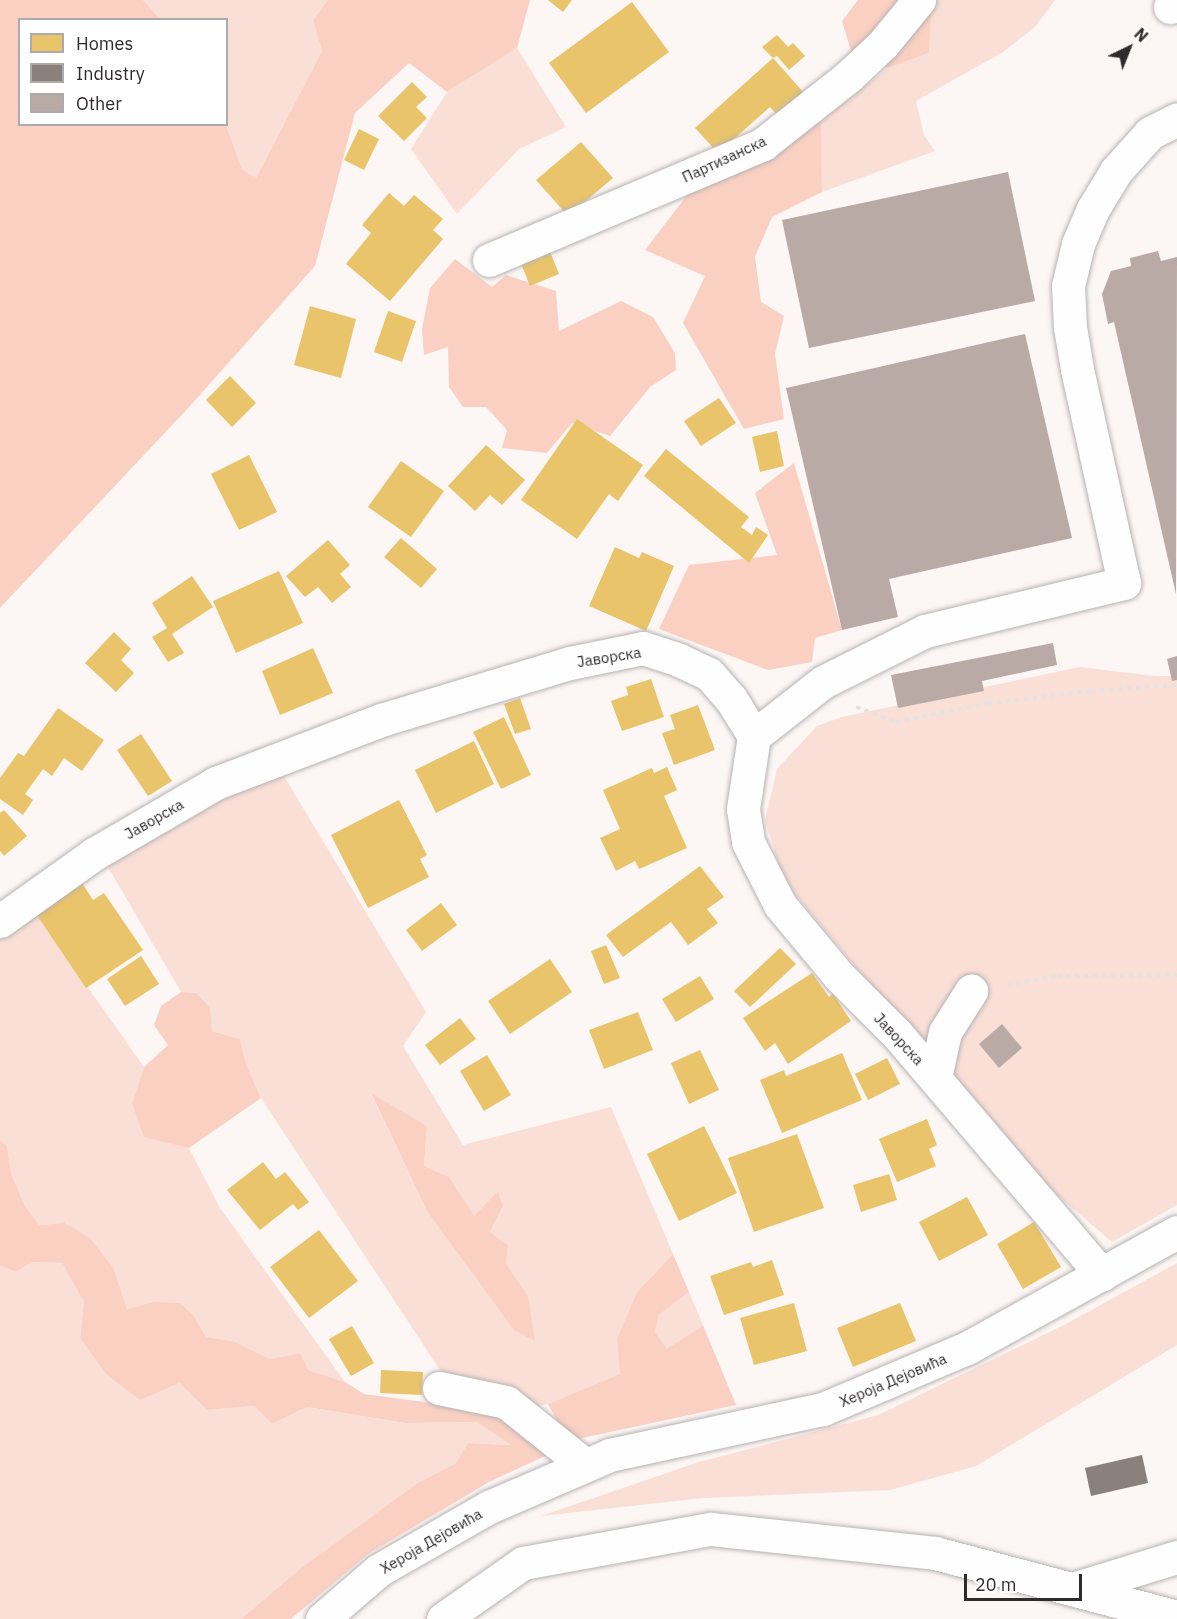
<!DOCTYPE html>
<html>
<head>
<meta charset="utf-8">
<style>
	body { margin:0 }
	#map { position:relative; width:1177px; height:1619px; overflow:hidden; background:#fcf6f5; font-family:"IBM Plex Sans",sans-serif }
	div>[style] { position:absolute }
	.green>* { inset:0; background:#fadfd7 }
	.forest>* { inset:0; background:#fad0c3 }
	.homes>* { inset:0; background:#e9c46a }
	.industry>* { inset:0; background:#8a817c }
	.building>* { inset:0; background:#b9aaa6 }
	.path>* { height:4px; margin-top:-2px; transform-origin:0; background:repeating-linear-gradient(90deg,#e4e2e2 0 4.5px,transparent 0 9px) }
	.roads { filter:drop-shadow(0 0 2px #b7b3b2) drop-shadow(0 0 2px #b7b3b2) }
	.minor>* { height:33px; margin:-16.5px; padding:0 16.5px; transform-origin:16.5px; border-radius:16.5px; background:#fffefe }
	span { translate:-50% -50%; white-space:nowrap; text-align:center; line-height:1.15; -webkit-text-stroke:6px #fff; paint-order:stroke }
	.street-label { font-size:15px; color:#2f2b2a }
	.legend { position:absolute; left:18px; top:18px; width:210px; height:108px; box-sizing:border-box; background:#fff; border:2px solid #acaaaa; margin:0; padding:8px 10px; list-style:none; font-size:18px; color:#2f2b2a }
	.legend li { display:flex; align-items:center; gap:12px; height:30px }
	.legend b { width:30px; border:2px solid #acaaaa }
	.north { position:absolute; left:1099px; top:18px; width:60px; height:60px; -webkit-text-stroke:4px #fff; paint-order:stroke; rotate:43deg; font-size:16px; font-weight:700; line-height:24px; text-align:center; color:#2f2b2a }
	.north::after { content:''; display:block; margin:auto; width:21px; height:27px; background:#2f2b2a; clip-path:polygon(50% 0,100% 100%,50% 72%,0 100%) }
	.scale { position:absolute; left:964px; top:1574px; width:118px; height:27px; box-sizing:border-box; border:3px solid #2f2b2a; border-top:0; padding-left:8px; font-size:18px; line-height:21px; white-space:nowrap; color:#2f2b2a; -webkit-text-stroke:4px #fff; paint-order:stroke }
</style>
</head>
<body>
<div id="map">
	<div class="green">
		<div style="clip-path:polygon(143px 0,328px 0,313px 20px,322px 51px,256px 178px,242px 169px,226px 125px,226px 20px,160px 19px)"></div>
		<div style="clip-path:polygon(932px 0,1055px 0,1035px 27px,1003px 52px,916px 101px,924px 135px,935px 151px,822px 192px,821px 121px,888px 68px,929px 53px)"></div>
		<div style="clip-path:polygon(517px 48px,566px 127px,519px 149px,457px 214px,411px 149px,447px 92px)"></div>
		<div style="clip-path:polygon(1080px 667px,1155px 676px,1177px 676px,1177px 1205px,1112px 1242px,1021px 1164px,784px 881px,765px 820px,777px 769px,817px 726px,842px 717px)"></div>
		<div style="clip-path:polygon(evenodd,279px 768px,426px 1012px,403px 1046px,463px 1145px,611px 1107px,673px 1254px,637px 1292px,617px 1338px,621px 1374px,548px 1404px,493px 1411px,465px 1408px,261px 1098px,246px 1064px,240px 1039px,212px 1031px,196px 993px,181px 992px,105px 862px,279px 768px,371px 1094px,427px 1126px,424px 1166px,449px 1177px,474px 1217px,498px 1191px,503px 1206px,490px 1232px,508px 1245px,506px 1264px,528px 1296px,427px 1211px,371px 1094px)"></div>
		<div style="clip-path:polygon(36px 914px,144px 1067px,132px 1104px,144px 1136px,189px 1148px,220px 1208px,345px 1382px,307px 1370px,300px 1353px,270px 1359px,233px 1341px,206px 1337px,194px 1316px,153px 1302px,127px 1309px,114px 1269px,66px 1223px,39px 1225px,24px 1204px,11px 1173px,7px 1146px,0 1140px,0 939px)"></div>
		<div style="clip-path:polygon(32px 1262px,62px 1263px,84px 1302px,80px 1338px,179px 1383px,207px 1410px,254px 1406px,272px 1424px,307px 1407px,405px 1423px,477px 1422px,513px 1445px,468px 1443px,456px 1463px,416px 1484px,301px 1568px,241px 1619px,0 1619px,0 1266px,16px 1272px)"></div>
		<div style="clip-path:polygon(1177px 1263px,1177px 1345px,976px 1466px,890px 1490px,703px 1498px,541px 1516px,699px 1462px,878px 1415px,1064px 1325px)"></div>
		<div style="clip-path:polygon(689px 1292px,703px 1325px,667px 1349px,655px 1332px,659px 1315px)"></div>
	</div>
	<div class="forest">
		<div style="clip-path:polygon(0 0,143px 0,160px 19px,20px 20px,20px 124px,226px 125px,242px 169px,256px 178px,322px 51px,313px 20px,328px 0,530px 0,517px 48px,447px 92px,409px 63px,355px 113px,315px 266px,190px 406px,0 608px)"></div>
		<div style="clip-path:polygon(858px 0,932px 0,929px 53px,888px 68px,852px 54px,842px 21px)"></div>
		<div style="clip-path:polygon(821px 121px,822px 192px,772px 217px,755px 257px,761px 302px,784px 316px,775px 354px,784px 419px,744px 429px,683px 323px,705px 276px,645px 250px,701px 177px,766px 160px)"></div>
		<div style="clip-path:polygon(455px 259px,492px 287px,506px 275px,556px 291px,559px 331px,621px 301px,653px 317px,675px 353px,676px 370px,650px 387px,610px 436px,572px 423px,547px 453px,502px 448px,507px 430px,486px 407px,463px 407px,449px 387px,448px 347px,424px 355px,422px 329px,430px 288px)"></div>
		<div style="clip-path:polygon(794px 463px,842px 630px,815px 638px,812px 662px,768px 670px,659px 629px,689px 565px,777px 555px,755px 493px)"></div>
		<div style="clip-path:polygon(181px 992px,196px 993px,210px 1008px,212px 1031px,240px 1039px,246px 1064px,261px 1098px,189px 1148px,144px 1137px,132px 1104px,144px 1067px,168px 1045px,154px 1025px,161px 1006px)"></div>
		<div style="clip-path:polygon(371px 1093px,427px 1126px,424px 1166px,449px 1177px,474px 1216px,498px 1191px,503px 1206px,490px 1232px,508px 1245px,506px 1264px,528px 1296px,535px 1341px,514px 1330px,427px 1211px)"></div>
		<div style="clip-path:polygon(0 1140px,7px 1146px,11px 1173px,24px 1204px,39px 1225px,65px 1223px,90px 1238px,114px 1269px,127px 1309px,153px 1302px,180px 1303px,194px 1316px,206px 1337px,233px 1341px,270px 1359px,300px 1353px,308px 1370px,345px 1382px,364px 1394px,493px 1411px,547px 1455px,489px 1482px,368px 1554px,291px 1619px,241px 1619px,301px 1568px,416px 1484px,456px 1463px,468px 1443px,511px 1445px,477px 1422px,405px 1423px,307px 1407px,272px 1424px,254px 1406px,207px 1410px,179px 1383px,140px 1400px,107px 1375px,80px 1338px,84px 1302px,62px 1263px,32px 1262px,16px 1272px,0 1266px)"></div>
		<div style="clip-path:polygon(673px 1254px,689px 1292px,659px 1315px,655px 1332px,667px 1349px,703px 1325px,736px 1405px,568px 1441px,548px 1404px,620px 1374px,617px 1338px,637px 1292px)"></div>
	</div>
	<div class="homes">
		<div style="clip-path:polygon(548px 0,572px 0,563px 12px)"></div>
		<div style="clip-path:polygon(632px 2px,669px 52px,586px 113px,549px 63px)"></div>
		<div style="clip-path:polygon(777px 35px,788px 47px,793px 43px,805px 56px,789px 70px,777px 56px,773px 58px,762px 47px)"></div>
		<div style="clip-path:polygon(773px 58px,804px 93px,779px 117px,770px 107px,718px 153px,695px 128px)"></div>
		<div style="clip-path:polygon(412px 82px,427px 97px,416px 107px,427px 118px,404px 141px,378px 116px)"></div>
		<div style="clip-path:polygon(359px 129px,379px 139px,364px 170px,344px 160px)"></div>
		<div style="clip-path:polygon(581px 142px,613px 178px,568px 216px,536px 180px)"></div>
		<div style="clip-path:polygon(389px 193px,404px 206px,414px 195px,443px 219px,433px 230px,443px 239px,390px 301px,346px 264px,371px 233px,362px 225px)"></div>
		<div style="clip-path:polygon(549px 249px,559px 274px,530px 286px,520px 261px)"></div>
		<div style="clip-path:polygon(310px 306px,356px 319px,341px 378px,294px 365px)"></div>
		<div style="clip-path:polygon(388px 311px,416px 321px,402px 362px,374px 352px)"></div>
		<div style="clip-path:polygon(230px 376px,256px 403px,232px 427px,206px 400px)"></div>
		<div style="clip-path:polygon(719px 398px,736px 423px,701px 446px,684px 421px)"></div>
		<div style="clip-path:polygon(577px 419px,643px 465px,618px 501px,609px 494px,577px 539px,521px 500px)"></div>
		<div style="clip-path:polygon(777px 431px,784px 466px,760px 472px,752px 437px)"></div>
		<div style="clip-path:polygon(486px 445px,525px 480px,502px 505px,490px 495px,475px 511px,448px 486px)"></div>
		<div style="clip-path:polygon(666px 449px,749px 517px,741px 527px,752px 535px,756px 527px,768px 535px,749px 563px,644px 476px)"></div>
		<div style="clip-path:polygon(249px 455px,277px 512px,239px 530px,211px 474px)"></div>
		<div style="clip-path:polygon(401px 461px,444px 491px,411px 537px,368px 507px)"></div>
		<div style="clip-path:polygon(401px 538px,437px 569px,421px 588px,384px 557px)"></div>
		<div style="clip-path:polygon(328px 540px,350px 565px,340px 574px,351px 587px,332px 603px,318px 587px,305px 597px,286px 576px)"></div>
		<div style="clip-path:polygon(615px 547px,639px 558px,642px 552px,674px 566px,646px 631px,589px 606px)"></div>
		<div style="clip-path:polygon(279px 571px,303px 623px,236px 653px,213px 601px)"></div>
		<div style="clip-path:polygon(192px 576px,213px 607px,172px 634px,184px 653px,168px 662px,152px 637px,167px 628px,152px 603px)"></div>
		<div style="clip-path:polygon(114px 632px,131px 649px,121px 660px,134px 673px,116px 692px,85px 663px)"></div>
		<div style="clip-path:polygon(313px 648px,333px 693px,280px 715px,262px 671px)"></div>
		<div style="clip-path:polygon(651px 679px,664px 717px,622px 731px,611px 701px,628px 695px,626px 687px)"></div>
		<div style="clip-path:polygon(520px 698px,531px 729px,515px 734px,504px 704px)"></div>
		<div style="clip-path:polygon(698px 705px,715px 750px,674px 765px,662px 733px,675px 729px,670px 715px)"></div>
		<div style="clip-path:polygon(58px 708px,104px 740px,82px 771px,64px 758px,52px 776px,43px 769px,25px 794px,33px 800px,23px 815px,0 799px,0 778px,18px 753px,24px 756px)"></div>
		<div style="clip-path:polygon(504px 717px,531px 775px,501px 789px,473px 732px)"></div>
		<div style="clip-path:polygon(141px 734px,172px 781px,148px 796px,117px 750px)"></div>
		<div style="clip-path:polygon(474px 741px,494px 784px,436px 813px,415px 770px)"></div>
		<div style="clip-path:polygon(667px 767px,677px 790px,664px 796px,687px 848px,639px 869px,635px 861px,616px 871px,600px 838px,620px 829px,603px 790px,652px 768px,654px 773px)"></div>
		<div style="clip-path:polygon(399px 800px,427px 855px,420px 859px,429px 877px,368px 908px,331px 835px)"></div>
		<div style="clip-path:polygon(4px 810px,27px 836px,4px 856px,0 851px,0 813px)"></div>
		<div style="clip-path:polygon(700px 866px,724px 897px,707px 909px,718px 923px,688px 945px,671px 922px,623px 957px,606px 935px)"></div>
		<div style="clip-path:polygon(82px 883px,93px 900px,104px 893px,143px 950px,86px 988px,36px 914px)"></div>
		<div style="clip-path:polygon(441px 903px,457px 925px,422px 951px,406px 930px)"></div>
		<div style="clip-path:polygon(606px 945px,620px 978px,604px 984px,591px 951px)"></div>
		<div style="clip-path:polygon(780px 948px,796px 964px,750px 1007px,734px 991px)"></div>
		<div style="clip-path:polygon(141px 956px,159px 984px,125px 1006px,107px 979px)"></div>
		<div style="clip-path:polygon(550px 959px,572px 992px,510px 1034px,488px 1001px)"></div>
		<div style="clip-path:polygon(812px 973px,829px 997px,833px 994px,851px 1021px,788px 1064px,775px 1043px,765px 1051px,743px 1018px)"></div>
		<div style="clip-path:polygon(700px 976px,714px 999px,676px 1022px,662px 999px)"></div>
		<div style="clip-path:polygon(638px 1012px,653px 1050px,604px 1069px,589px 1030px)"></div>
		<div style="clip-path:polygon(460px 1018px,476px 1039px,440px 1065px,425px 1045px)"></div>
		<div style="clip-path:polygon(700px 1050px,719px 1090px,689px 1104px,671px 1063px)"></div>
		<div style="clip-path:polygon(842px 1053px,862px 1100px,782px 1133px,760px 1080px,784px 1070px,786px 1076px)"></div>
		<div style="clip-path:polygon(487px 1055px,511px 1095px,484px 1111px,460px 1071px)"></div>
		<div style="clip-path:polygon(887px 1058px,900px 1084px,868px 1100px,855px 1074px)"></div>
		<div style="clip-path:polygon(927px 1119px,937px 1145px,929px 1149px,936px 1166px,897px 1182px,879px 1139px)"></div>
		<div style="clip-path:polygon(704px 1126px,737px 1193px,679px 1221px,647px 1154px)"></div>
		<div style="clip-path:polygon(797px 1134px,824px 1208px,754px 1232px,728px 1158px)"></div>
		<div style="clip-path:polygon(263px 1162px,276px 1179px,285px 1172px,309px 1202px,298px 1210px,293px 1204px,260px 1230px,227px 1190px)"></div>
		<div style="clip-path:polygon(889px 1174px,897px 1200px,861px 1212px,853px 1185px)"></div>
		<div style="clip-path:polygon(967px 1197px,988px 1235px,939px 1261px,919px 1222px)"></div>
		<div style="clip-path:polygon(1034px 1222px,1061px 1267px,1023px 1289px,997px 1244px)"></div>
		<div style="clip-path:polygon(319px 1230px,358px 1281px,309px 1318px,270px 1267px)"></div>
		<div style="clip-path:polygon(772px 1260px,784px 1295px,724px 1315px,710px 1276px,751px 1262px,753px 1267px)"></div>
		<div style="clip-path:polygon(794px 1303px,807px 1351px,754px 1365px,740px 1318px)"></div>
		<div style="clip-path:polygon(900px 1303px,916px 1341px,853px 1367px,837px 1328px)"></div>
		<div style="clip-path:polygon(352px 1326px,374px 1363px,351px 1376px,329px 1339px)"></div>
		<div style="clip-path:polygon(381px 1370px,423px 1372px,422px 1395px,380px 1393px)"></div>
	</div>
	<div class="industry">
		<div style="clip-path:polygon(1142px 1455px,1148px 1483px,1091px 1496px,1085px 1468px)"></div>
	</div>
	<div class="building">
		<div style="clip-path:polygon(1008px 172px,1035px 301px,809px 348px,782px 220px)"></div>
		<div style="clip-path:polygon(1158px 251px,1161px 261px,1177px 257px,1176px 594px,1114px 322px,1108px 324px,1102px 294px,1111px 271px,1131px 266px,1130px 258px)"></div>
		<div style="clip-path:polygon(1025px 334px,1072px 538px,889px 579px,898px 617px,842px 630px,786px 388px)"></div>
		<div style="clip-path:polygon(1053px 643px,1057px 665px,982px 681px,984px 691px,898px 708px,891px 675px)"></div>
		<div style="clip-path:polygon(1177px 656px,1177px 680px,1172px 681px,1167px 659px)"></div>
		<div style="clip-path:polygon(1002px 1024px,1022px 1048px,999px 1068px,979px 1044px)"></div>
	</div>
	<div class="path">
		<div style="left:856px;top:707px;width:43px;rotate:20.6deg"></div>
		<div style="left:896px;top:722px;width:94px;rotate:-11.7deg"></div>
		<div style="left:988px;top:703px;width:104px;rotate:-6.6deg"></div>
		<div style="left:1091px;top:691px;width:86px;rotate:-4deg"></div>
		<div style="left:1007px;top:985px;width:51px;rotate:-10.2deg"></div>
		<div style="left:1057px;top:976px;width:120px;rotate:-0.5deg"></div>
	</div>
	<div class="roads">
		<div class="minor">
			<div style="left:1170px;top:7px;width:7px;rotate:-16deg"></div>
			<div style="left:489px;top:260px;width:298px;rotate:-22.9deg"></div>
			<div style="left:763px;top:144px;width:110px;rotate:-38.3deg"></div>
			<div style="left:849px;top:76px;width:47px;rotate:-43.3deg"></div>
			<div style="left:883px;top:44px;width:57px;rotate:-50.7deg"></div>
			<div style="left:754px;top:736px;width:88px;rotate:-38deg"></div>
			<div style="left:823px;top:682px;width:114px;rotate:-26.6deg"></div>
			<div style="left:925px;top:631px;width:205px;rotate:-13.6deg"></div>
			<div style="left:1124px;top:583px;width:219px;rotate:-102.4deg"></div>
			<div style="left:1077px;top:369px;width:43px;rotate:-99.5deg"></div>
			<div style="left:1070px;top:327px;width:41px;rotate:-92.8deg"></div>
			<div style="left:1068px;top:286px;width:43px;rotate:-76.6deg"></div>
			<div style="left:1078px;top:244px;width:38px;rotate:-67deg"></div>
			<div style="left:1093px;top:209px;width:44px;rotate:-58.8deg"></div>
			<div style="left:1116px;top:171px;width:51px;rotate:-48.2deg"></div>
			<div style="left:1150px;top:133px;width:30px;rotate:-27deg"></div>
			<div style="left:0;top:921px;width:115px;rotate:-35.5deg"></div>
			<div style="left:94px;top:854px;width:141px;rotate:-30.2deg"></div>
			<div style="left:216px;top:783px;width:177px;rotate:-20.9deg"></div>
			<div style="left:381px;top:720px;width:197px;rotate:-16.8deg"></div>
			<div style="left:570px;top:663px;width:75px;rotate:-11.6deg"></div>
			<div style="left:643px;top:648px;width:38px;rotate:18deg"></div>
			<div style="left:679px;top:660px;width:33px;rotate:25deg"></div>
			<div style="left:709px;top:674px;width:33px;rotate:49deg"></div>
			<div style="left:731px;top:699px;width:44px;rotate:58.1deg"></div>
			<div style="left:754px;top:736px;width:74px;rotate:98.6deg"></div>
			<div style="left:743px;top:809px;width:33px;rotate:81deg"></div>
			<div style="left:748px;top:842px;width:71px;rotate:63.1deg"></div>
			<div style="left:780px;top:905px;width:92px;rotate:50.3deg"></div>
			<div style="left:839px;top:976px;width:82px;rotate:45deg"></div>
			<div style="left:897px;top:1034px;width:316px;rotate:49.6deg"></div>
			<div style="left:935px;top:1078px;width:47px;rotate:-77.7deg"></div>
			<div style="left:945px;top:1032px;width:49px;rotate:-57.6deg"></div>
			<div style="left:439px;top:1388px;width:68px;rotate:11.8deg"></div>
			<div style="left:506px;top:1402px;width:101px;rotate:38.6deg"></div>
			<div style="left:1073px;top:1589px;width:109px;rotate:-17.1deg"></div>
			<div style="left:322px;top:1619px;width:75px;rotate:-40.7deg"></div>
			<div style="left:379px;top:1570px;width:127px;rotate:-29.8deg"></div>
			<div style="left:489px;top:1507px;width:132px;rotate:-23.3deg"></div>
			<div style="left:610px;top:1455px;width:218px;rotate:-12.2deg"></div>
			<div style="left:823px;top:1409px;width:156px;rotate:-23deg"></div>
			<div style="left:967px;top:1348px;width:240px;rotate:-28.9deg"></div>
			<div style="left:443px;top:1619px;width:98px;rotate:-35deg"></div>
			<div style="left:523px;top:1563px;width:191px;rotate:-10.3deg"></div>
			<div style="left:711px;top:1529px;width:225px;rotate:6.1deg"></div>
			<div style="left:935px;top:1553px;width:250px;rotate:14.8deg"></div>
		</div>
	</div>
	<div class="street-label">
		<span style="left:724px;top:159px;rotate:-25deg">Партизанска</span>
		<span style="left:609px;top:657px;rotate:-9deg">Јаворска</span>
		<span style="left:154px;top:819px;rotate:-30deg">Јаворска</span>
		<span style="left:899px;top:1039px;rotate:47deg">Јаворска</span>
		<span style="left:893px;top:1380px;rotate:-23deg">Хероја Дејовића</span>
		<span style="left:431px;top:1541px;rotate:-30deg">Хероја Дејовића</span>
	</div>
	<ul class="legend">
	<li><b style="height:16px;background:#e9c46a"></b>Homes</li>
	<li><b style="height:16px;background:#8a817c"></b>Industry</li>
	<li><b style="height:16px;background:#b9aaa6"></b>Other</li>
	</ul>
	<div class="north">N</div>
	<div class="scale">20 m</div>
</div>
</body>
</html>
